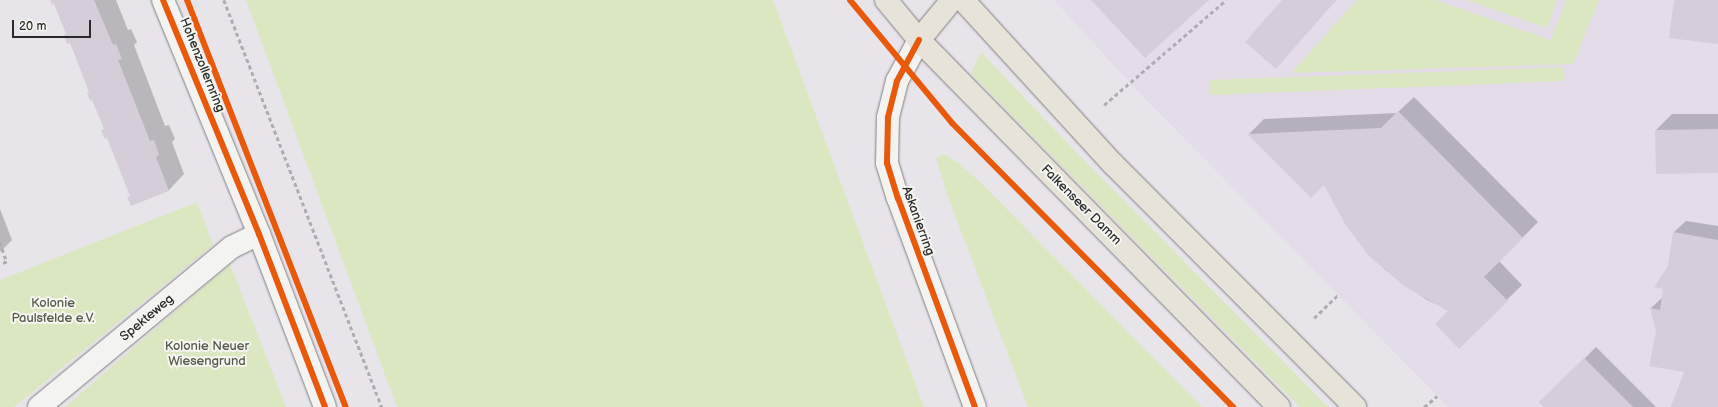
<!DOCTYPE html>
<html>
<head>
<meta charset="utf-8">
<style>
	body { margin:0 }
	#map { position:relative; width:1718px; height:407px; overflow:hidden; background:#e8e5ea; font-family:"Balsamiq Sans",sans-serif }
	div>[style] { position:absolute }
	.built>* { inset:0; background:#e4dce9 }
	.green>* { inset:0; background:#dbe7c0 }
	.shadow>* { inset:0; background:#0003 }
	.building>* { inset:0; background:#d5ced8 }
	.path>* { height:2.5px; margin-top:-1.25px; transform-origin:0; background:repeating-linear-gradient(90deg,#aeaeae 0 4px,transparent 0 7px) }
	.roads { filter:drop-shadow(0 0 1px #807f81) drop-shadow(0 0 1px #807f81) }
	.minor>* { height:22px; margin:-11px; padding:0 11px; transform-origin:11px; border-radius:11px; background:#f3f3f2 }
	.major>* { height:22px; margin:-11px; padding:0 11px; transform-origin:11px; border-radius:11px; background:#e7e3d8 }
	.cycleway>* { height:6px; margin:-3px; padding:0 3px; transform-origin:3px; border-radius:3px; background:#e8590c }
	span { translate:-50% -50%; white-space:nowrap; text-align:center; line-height:1.15; -webkit-text-stroke:4px #f6f6f2; paint-order:stroke }
	.street-label { font-size:13px; color:#2b2b2b }
	.park-label { font-size:13px; color:#545a48 }
	.scale { position:absolute; left:12px; top:20px; width:79px; height:18px; box-sizing:border-box; border:2px solid #2b2b2b; border-top:0; padding-left:5px; font-size:12px; line-height:14px; white-space:nowrap; color:#2b2b2b; -webkit-text-stroke:3px #f6f6f2; paint-order:stroke }
</style>
</head>
<body>
<div id="map">
	<div class="built">
		<div style="clip-path:polygon(1054px 0,1718px 0,1718px 407px,1448px 407px,1128px 81px)"></div>
	</div>
	<div class="green">
		<div style="clip-path:polygon(246px 0,773px 0,924px 407px,397px 407px)"></div>
		<div style="clip-path:polygon(1357px 0,1435px 0,1551px 40px,1566px 0,1599px 0,1573px 64px,1291px 73px)"></div>
		<div style="clip-path:polygon(1466px 0,1557px 0,1547px 28px)"></div>
		<div style="clip-path:polygon(981px 52px,1073px 149px,1328px 407px,1300px 407px,1057px 161px,971px 73px)"></div>
		<div style="clip-path:polygon(1564px 67px,1564px 81px,1210px 95px,1209px 80px)"></div>
		<div style="clip-path:polygon(943px 154px,957px 162px,979px 181px,1202px 407px,1028px 407px,948px 197px,936px 158px)"></div>
		<div style="clip-path:polygon(197px 202px,213px 245px,14px 407px,0 407px,0 280px)"></div>
		<div style="clip-path:polygon(230px 264px,286px 407px,65px 407px)"></div>
	</div>
	<div class="shadow">
		<div style="clip-path:polygon(51px 0,116px 0,128px 30px,131px 29px,137px 42px,134px 45px,165px 126px,169px 125px,175px 139px,172px 142px,184px 174px,169px 190px,132px 205px,131px 195px,93px 99px,88px 93px,90px 91px,55px 3px)"></div>
		<div style="clip-path:polygon(1283px 0,1336px 0,1276px 67px)"></div>
		<div style="clip-path:polygon(1414px 97px,1538px 222px,1499px 261px,1522px 285px,1459px 347px,1450px 310px,1427px 300px,1385px 270px,1325px 184px,1249px 134px,1264px 119px,1397px 113px)"></div>
		<div style="clip-path:polygon(1672px 114px,1718px 114px,1718px 172px,1656px 130px)"></div>
		<div style="clip-path:polygon(0 209px,12px 240px,0 252px)"></div>
		<div style="clip-path:polygon(1686px 221px,1718px 226px,1718px 407px,1671px 407px,1685px 372px,1657px 331px,1651px 308px,1663px 297px,1674px 232px)"></div>
		<div style="clip-path:polygon(1596px 347px,1656px 407px,1546px 407px,1541px 402px)"></div>
	</div>
	<div class="building">
		<div style="clip-path:polygon(50px 0,94px 0,113px 45px,116px 44px,122px 59px,118px 60px,150px 141px,154px 140px,159px 155px,156px 157px,169px 191px,131px 206px,127px 197px,130px 196px,107px 138px,105px 139px,101px 130px,104px 129px,92px 100px,90px 101px,87px 93px,89px 92px,70px 43px,67px 44px,64px 35px,66px 34px,54px 4px,52px 5px)"></div>
		<div style="clip-path:polygon(1091px 0,1209px 0,1145px 58px)"></div>
		<div style="clip-path:polygon(1282px 0,1336px 0,1276px 69px,1245px 42px)"></div>
		<div style="clip-path:polygon(1674px 0,1718px 0,1718px 44px,1669px 38px)"></div>
		<div style="clip-path:polygon(1398px 111px,1523px 238px,1484px 277px,1508px 301px,1459px 349px,1435px 324px,1448px 311px,1404px 286px,1368px 255px,1345px 224px,1324px 185px,1311px 198px,1247px 134px,1381px 128px)"></div>
		<div style="clip-path:polygon(1718px 129px,1718px 173px,1656px 174px,1655px 130px)"></div>
		<div style="clip-path:polygon(1673px 232px,1718px 240px,1718px 407px,1671px 407px,1684px 372px,1649px 366px,1656px 331px,1650px 308px,1660px 310px,1663px 289px,1654px 287px,1668px 266px)"></div>
		<div style="clip-path:polygon(1584px 358px,1633px 407px,1544px 407px,1539px 402px)"></div>
	</div>
	<div class="path">
		<div style="left:224px;top:0;width:437px;rotate:68.8deg"></div>
		<div style="left:1104px;top:105px;width:161px;rotate:-40.7deg"></div>
		<div style="left:0;top:242px;width:21px;rotate:71deg"></div>
		<div style="left:7px;top:262px;width:7px;rotate:164deg"></div>
		<div style="left:1314px;top:318px;width:33px;rotate:-44deg"></div>
		<div style="left:1424px;top:407px;width:17px;rotate:-40deg"></div>
	</div>
	<div class="roads">
		<div class="minor">
			<div style="left:163px;top:0;width:253px;rotate:67.7deg"></div>
			<div style="left:259px;top:234px;width:185px;rotate:69.1deg"></div>
			<div style="left:919px;top:40px;width:47px;rotate:118.2deg"></div>
			<div style="left:897px;top:81px;width:38px;rotate:104deg"></div>
			<div style="left:888px;top:118px;width:45px;rotate:91.3deg"></div>
			<div style="left:887px;top:163px;width:37px;rotate:73deg"></div>
			<div style="left:898px;top:198px;width:223px;rotate:69.8deg"></div>
			<div style="left:39px;top:407px;width:251px;rotate:-39.7deg"></div>
			<div style="left:232px;top:247px;width:30px;rotate:-26deg"></div>
		</div>
		<div class="major">
			<div style="left:886px;top:0;width:52px;rotate:50.5deg"></div>
			<div style="left:919px;top:40px;width:514px;rotate:45.55deg"></div>
			<div style="left:963px;top:0;width:222px;rotate:47.6deg"></div>
			<div style="left:1113px;top:164px;width:343px;rotate:45.1deg"></div>
			<div style="left:919px;top:40px;width:52px;rotate:-50.5deg"></div>
		</div>
	</div>
	<div class="cycleway">
		<div style="left:163px;top:0;width:253px;rotate:67.7deg"></div>
		<div style="left:259px;top:234px;width:185px;rotate:69.1deg"></div>
		<div style="left:187px;top:0;width:437px;rotate:68.7deg"></div>
		<div style="left:850px;top:0;width:160px;rotate:50.3deg"></div>
		<div style="left:952px;top:123px;width:400px;rotate:45.3deg"></div>
		<div style="left:919px;top:40px;width:47px;rotate:118.2deg"></div>
		<div style="left:897px;top:81px;width:38px;rotate:104deg"></div>
		<div style="left:888px;top:118px;width:45px;rotate:91.3deg"></div>
		<div style="left:887px;top:163px;width:37px;rotate:73deg"></div>
		<div style="left:898px;top:198px;width:223px;rotate:69.8deg"></div>
	</div>
	<div class="street-label">
		<span style="left:202px;top:65px;rotate:68deg">Hohenzollernring</span>
		<span style="left:1081px;top:205px;rotate:45deg">Falkenseer Damm</span>
		<span style="left:918px;top:221px;rotate:70deg">Askanierring</span>
		<span style="left:147px;top:318px;rotate:-40deg">Spekteweg</span>
	</div>
	<div class="park-label">
		<span style="left:53px;top:311px">Kolonie<br>Paulsfelde e.V.</span>
		<span style="left:207px;top:354px">Kolonie Neuer<br>Wiesengrund</span>
	</div>
	<div class="scale">20 m</div>
</div>
</body>
</html>
